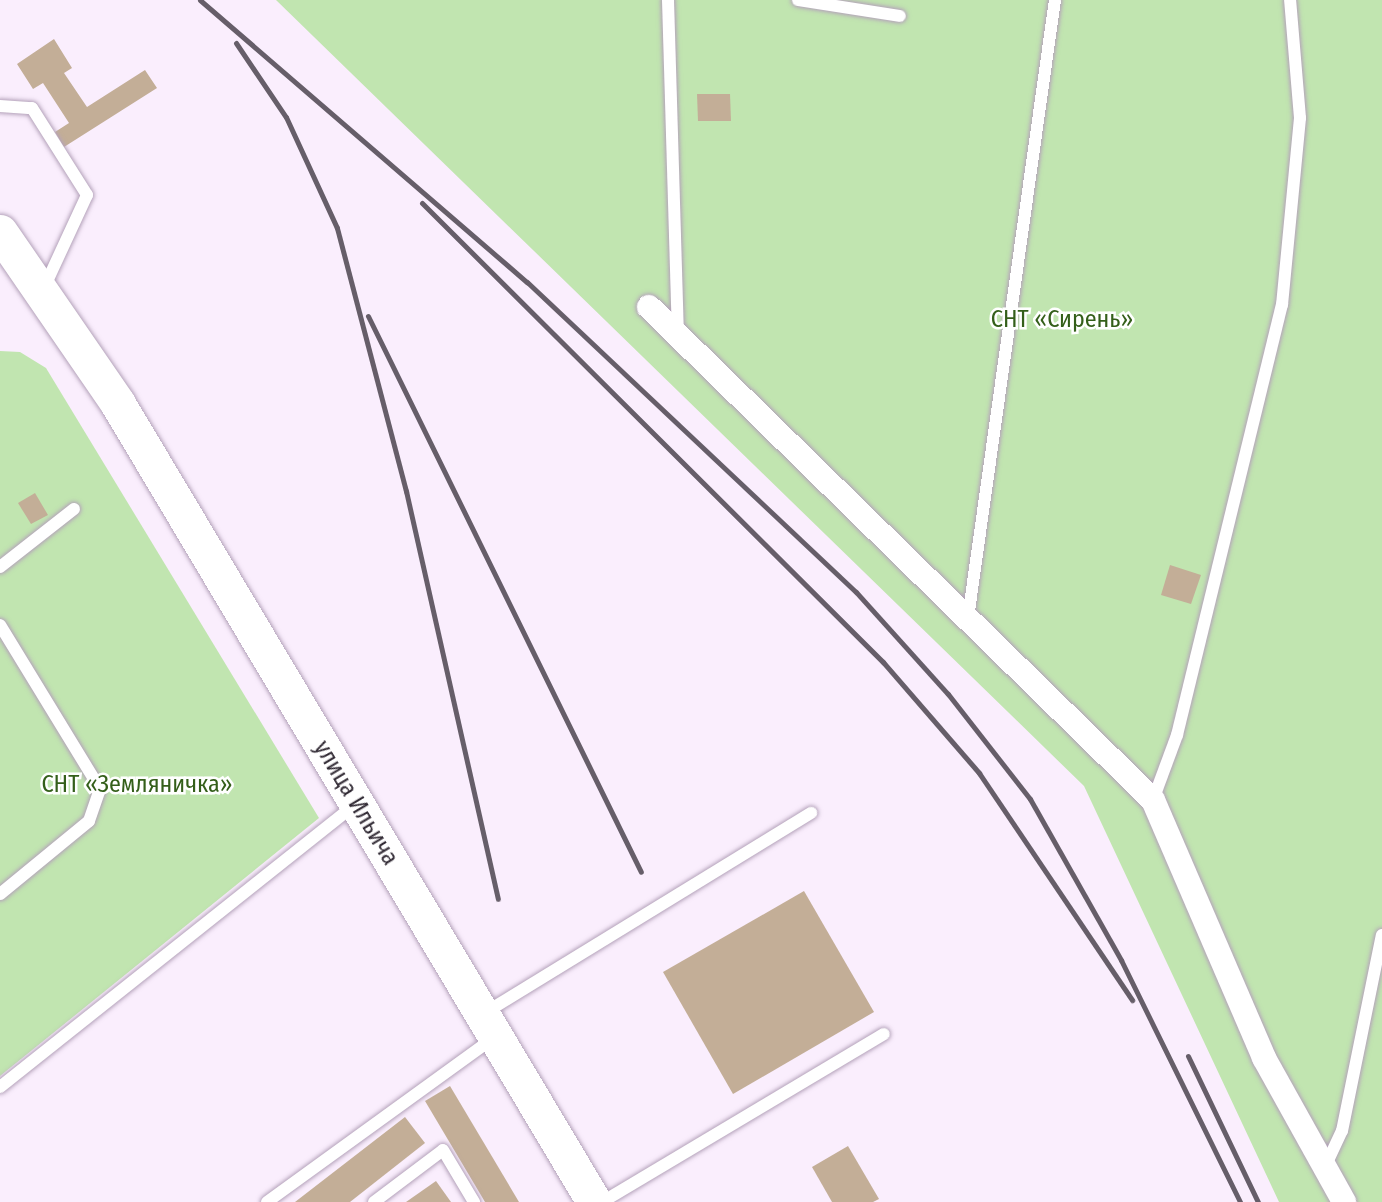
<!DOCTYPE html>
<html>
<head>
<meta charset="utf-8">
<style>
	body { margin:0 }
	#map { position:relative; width:1382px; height:1202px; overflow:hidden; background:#faeefd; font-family:"Fira Sans Condensed",sans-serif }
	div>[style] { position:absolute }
	.green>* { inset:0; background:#c1e5b0 }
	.building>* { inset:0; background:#c3ae97 }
	.roads { filter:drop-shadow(0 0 2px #b4a2ba) drop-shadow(0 0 2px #b4a2ba) }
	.service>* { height:12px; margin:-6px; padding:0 6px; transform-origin:6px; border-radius:6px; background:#fff }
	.minor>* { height:24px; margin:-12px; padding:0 12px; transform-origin:12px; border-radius:12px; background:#fff }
	.secondary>* { height:35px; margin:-17.5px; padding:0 17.5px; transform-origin:17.5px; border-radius:17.5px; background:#fff }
	.rail>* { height:5px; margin:-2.5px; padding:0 2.5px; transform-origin:2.5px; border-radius:2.5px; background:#665e69 }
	span { translate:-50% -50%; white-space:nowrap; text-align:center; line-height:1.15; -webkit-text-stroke:5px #fff; paint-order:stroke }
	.park-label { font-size:24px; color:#345f1a }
	.street-label { font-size:24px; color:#312a34 }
</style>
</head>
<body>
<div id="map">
	<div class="green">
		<div style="clip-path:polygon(276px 0,1382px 0,1382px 1202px,1279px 1202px,1084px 786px)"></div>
		<div style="clip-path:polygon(0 351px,20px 352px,46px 368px,319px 818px,0 1076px)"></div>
	</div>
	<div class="building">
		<div style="clip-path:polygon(54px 39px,72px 68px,64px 73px,87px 107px,145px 70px,157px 88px,64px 147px,55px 132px,69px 123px,43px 83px,33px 89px,17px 64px)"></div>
		<div style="clip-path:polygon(697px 94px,730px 94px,731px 121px,698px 121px)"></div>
		<div style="clip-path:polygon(35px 493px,48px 515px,31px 524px,18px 503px)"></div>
		<div style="clip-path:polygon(1170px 565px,1201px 575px,1191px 604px,1161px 595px)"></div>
		<div style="clip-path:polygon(804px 891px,874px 1012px,733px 1094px,663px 972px)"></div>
		<div style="clip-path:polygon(450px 1086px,519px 1202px,485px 1202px,425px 1101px)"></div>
		<div style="clip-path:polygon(405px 1117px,425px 1143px,350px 1202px,295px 1202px)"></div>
		<div style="clip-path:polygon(848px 1146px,879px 1199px,873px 1202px,832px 1202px,812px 1167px)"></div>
		<div style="clip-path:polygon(436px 1181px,451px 1202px,406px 1202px)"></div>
	</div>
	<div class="roads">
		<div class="service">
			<div style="left:668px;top:0;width:332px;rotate:88.3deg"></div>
			<div style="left:798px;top:0;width:103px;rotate:8.9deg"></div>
			<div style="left:0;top:106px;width:32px;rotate:4deg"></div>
			<div style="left:32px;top:108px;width:103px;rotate:57.7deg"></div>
			<div style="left:87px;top:195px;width:102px;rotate:114.8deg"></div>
			<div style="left:0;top:567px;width:94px;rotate:-38.1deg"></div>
			<div style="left:968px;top:618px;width:624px;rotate:-81.99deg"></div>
			<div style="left:0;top:625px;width:192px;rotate:58.6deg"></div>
			<div style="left:100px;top:789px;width:34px;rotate:109deg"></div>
			<div style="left:89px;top:821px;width:115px;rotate:140.6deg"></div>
			<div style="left:1153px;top:800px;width:69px;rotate:-69.7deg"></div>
			<div style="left:1177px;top:735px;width:443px;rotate:-76.3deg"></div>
			<div style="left:1282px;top:305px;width:188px;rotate:-84.5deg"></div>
			<div style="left:1300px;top:118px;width:118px;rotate:-94.8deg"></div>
			<div style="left:483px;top:1014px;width:385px;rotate:-31.5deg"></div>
			<div style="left:0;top:1087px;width:455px;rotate:-38.5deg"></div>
			<div style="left:1325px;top:1167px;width:40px;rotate:-65deg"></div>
			<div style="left:1342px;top:1131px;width:200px;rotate:-78.5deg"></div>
			<div style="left:267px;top:1202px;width:281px;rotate:-35.9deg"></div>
			<div style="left:374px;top:1202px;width:86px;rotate:-37deg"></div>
			<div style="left:443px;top:1150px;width:61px;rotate:59.2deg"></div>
			<div style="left:602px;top:1202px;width:328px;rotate:-30.8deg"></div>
		</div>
		<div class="minor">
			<div style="left:649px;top:307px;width:705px;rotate:44.37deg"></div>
			<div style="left:1153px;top:800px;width:281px;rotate:66.7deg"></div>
			<div style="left:1264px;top:1058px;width:165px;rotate:60.9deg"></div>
		</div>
		<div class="secondary">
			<div style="left:0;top:232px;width:209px;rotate:55.5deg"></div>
			<div style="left:118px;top:404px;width:929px;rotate:59.18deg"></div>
		</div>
	</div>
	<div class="rail">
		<div style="left:200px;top:0;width:432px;rotate:40.8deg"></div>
		<div style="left:527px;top:282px;width:452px;rotate:43.3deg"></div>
		<div style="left:856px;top:592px;width:137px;rotate:48deg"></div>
		<div style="left:948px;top:694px;width:133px;rotate:52deg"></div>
		<div style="left:1030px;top:799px;width:185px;rotate:60.5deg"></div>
		<div style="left:1121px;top:960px;width:270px;rotate:63.8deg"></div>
		<div style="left:236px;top:43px;width:89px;rotate:56deg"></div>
		<div style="left:286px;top:117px;width:122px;rotate:65.3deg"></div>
		<div style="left:337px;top:228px;width:272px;rotate:75.3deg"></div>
		<div style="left:406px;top:491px;width:418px;rotate:77.3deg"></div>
		<div style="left:422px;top:203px;width:651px;rotate:44.88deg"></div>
		<div style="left:883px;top:662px;width:147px;rotate:49.1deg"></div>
		<div style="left:979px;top:773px;width:274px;rotate:56deg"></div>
		<div style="left:368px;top:316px;width:619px;rotate:63.85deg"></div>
		<div style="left:1188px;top:1056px;width:162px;rotate:64.4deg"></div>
	</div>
	<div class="park-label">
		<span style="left:1062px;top:320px">СНТ «Сирень»</span>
		<span style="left:137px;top:785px">СНТ «Земляничка»</span>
	</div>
	<div class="street-label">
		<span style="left:356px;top:803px;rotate:59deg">улица Ильича</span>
	</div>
</div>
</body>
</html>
